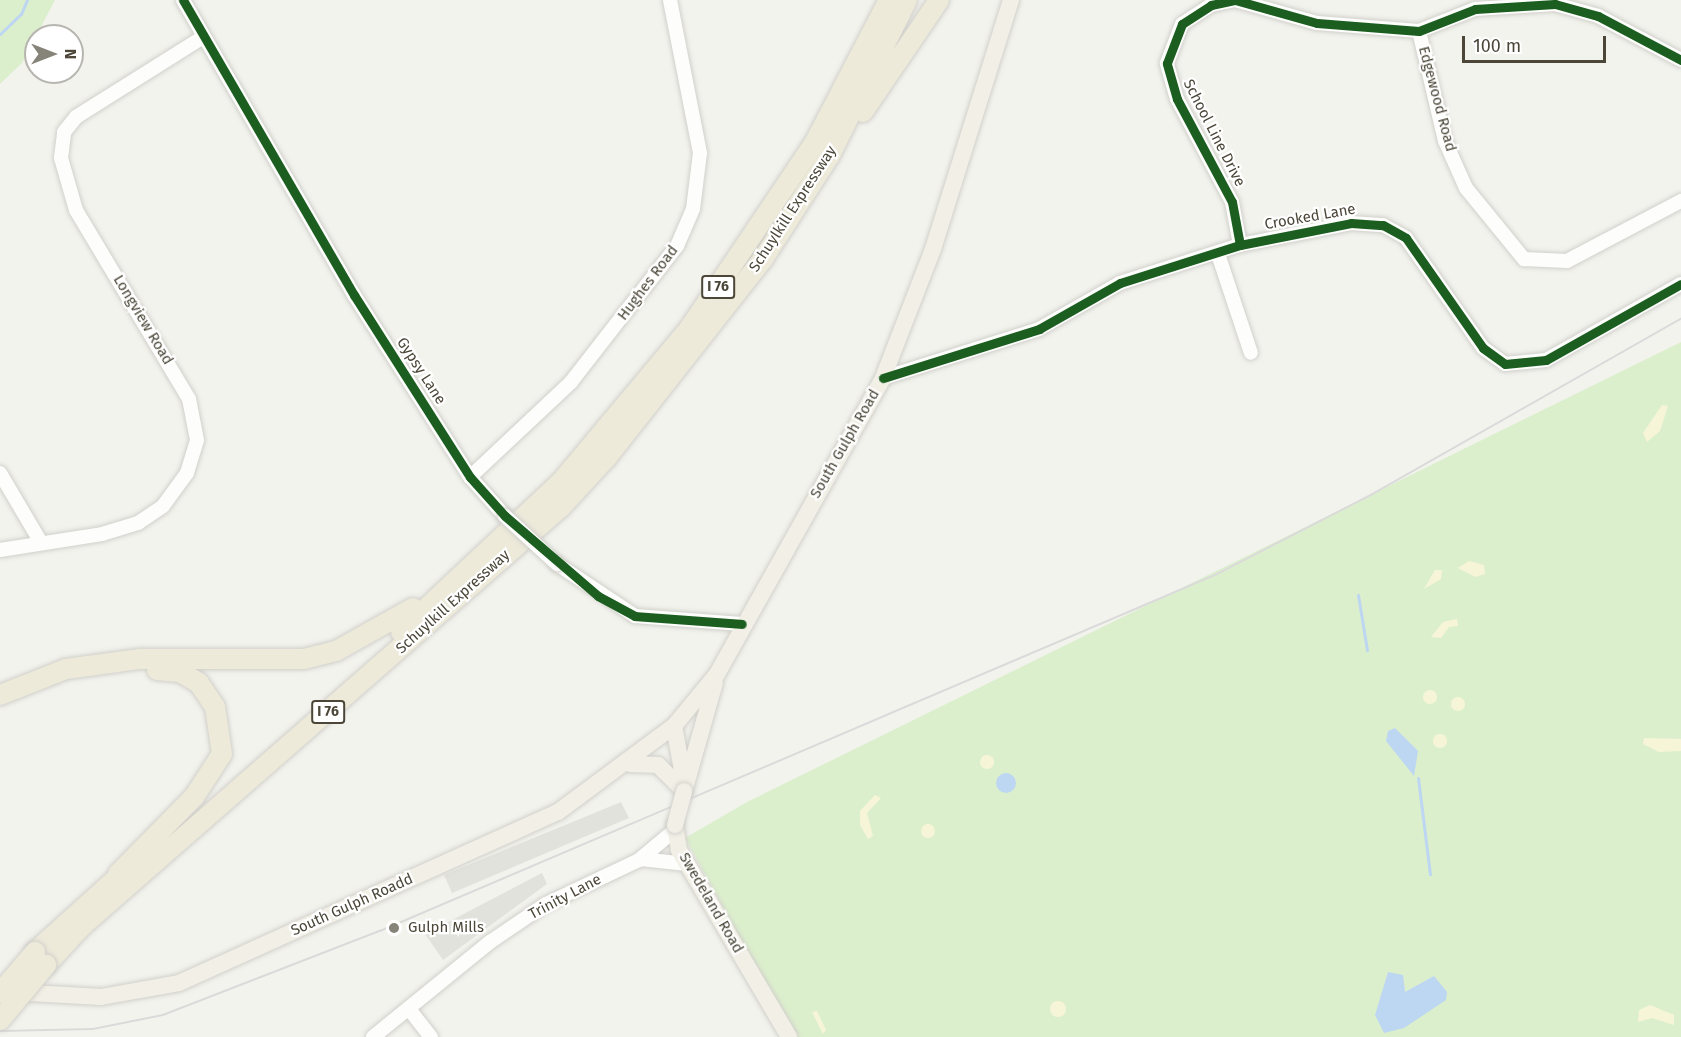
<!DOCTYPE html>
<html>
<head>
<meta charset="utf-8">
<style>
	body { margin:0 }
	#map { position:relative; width:1681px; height:1037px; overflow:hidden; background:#f3f3ee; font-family:"Fira Sans",sans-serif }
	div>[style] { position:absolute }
	.green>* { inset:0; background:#dcefcd }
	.sand>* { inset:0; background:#f7f5d8 }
	.round { border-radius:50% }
	.parking>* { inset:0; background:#e2e2dc }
	.water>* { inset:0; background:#bdd6f2 }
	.stream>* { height:3px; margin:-1.5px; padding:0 1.5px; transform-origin:1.5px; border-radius:1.5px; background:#bdd6f2 }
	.roads { filter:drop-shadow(0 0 2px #d1d0cb) drop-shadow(0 0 2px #d1d0cb) }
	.minor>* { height:14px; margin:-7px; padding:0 7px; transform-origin:7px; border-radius:7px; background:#fdfdfc }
	.major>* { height:16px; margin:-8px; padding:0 8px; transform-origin:8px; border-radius:8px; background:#f2f0e6 }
	.highway>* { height:20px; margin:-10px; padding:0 10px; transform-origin:10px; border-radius:10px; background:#edeada }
	.tram>* { height:1.5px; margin:-0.75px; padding:0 0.75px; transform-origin:0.75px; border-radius:0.75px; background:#dadada }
	.bridges { filter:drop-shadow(0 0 2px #d1d0cb) drop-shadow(0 0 2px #d1d0cb) }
	.minor-bridge>* { height:14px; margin:-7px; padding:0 7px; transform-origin:7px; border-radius:7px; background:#fdfdfc }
	.major-bridge>* { height:16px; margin:-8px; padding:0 8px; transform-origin:8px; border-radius:8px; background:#f2f0e6 }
	.highway-bridge>* { height:20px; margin:-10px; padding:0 10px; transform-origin:10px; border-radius:10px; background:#edeada }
	.cycleway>* { height:9px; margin:-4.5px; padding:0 4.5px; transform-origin:4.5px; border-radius:4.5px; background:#1b5e20 }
	.dots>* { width:16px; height:16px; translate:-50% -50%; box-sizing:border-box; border:3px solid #fff; border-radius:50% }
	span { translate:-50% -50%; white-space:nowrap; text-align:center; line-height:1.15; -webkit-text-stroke:4.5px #fff; paint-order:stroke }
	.shield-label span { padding:2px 4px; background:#fff; border:2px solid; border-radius:4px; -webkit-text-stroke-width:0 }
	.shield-label { font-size:14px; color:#4b4638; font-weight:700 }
	.street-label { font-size:15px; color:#4b4638 }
	.poi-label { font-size:15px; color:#4b4638 }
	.left { translate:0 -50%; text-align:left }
	.north { position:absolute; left:24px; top:24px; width:60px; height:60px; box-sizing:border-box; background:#fff; border:2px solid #b7b5af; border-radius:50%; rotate:90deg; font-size:16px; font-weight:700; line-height:24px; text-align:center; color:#4b4638 }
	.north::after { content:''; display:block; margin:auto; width:21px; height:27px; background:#868378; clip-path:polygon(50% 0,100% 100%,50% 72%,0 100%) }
	.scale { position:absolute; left:1462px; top:36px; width:144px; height:27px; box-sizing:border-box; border:3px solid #4b4638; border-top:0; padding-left:8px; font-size:18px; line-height:21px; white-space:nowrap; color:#4b4638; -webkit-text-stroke:4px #fff; paint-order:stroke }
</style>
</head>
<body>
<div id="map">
	<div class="green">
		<div style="clip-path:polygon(0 0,55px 0,22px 63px,0 84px)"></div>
		<div style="clip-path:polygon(1681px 342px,1681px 1037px,795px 1037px,685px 838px,747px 802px)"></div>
	</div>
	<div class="sand">
		<div style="clip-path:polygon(1662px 405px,1668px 406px,1660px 431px,1647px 442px,1643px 433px)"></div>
		<div style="clip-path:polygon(1469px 561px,1484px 565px,1485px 574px,1475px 577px,1458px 568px)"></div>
		<div style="clip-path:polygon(1435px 570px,1442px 570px,1441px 579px,1424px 589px)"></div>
		<div style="clip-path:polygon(1457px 619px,1458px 626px,1449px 627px,1441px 638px,1431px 637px,1443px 622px)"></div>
		<div class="round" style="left:1423px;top:690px;width:14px;height:14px"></div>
		<div class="round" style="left:1451px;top:697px;width:14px;height:14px"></div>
		<div class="round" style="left:1433px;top:734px;width:14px;height:14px"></div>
		<div style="clip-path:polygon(1644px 738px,1681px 739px,1681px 751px,1659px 752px,1643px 744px)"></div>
		<div class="round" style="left:980px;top:755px;width:14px;height:14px"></div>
		<div style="clip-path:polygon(875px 795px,881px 798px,867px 813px,873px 836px,868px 839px,860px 825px,860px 811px)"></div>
		<div class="round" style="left:921px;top:824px;width:14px;height:14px"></div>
		<div class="round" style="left:1050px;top:1001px;width:16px;height:16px"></div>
		<div style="clip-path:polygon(1650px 1005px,1674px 1015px,1674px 1025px,1652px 1018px,1638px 1022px,1639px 1010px)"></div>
		<div style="clip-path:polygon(817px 1011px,826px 1030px,823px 1034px,812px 1012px)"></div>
	</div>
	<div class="parking">
		<div style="clip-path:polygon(621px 802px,629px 818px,452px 893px,444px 875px)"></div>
		<div style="clip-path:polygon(542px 873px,547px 884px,443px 960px,425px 934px)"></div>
	</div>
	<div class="water">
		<div style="clip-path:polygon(1395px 728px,1418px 751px,1414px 776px,1386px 741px,1388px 731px)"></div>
		<div class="round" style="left:996px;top:773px;width:20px;height:20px"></div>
		<div style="clip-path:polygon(1388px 972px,1403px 975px,1405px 992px,1434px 976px,1447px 992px,1446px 1000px,1404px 1028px,1384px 1033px,1375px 1015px)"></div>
	</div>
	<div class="stream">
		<div style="left:0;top:34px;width:29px;rotate:-44deg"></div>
		<div style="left:21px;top:14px;width:15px;rotate:-67deg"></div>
		<div style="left:1358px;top:595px;width:56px;rotate:80.7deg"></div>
		<div style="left:1418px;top:778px;width:97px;rotate:82.9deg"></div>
	</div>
	<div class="roads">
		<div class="minor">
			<div style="left:183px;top:0;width:341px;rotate:59.9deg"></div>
			<div style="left:354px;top:295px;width:216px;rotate:57.5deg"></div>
			<div style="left:470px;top:477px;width:52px;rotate:48.1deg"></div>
			<div style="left:1419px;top:31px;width:113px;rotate:76.7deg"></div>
			<div style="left:1445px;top:141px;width:51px;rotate:65.9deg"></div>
			<div style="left:1466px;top:188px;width:92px;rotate:50.8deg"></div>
			<div style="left:1524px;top:259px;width:43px;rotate:2.7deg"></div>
			<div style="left:1567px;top:261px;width:129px;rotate:-27.8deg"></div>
			<div style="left:1240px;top:245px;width:44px;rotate:-100.5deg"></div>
			<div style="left:1232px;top:202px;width:117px;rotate:-118.1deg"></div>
			<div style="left:1177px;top:99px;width:37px;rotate:-106deg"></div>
			<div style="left:1167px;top:63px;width:42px;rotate:-69deg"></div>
			<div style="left:1182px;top:24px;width:35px;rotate:-33deg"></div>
			<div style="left:1211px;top:5px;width:25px;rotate:-12deg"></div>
			<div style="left:1235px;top:0;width:85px;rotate:15.7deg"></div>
			<div style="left:1317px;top:23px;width:102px;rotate:4.5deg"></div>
			<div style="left:1419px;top:31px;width:60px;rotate:-21.4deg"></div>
			<div style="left:1475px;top:9px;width:80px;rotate:-3.6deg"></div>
			<div style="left:1555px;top:4px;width:45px;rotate:15.6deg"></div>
			<div style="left:1598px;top:16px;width:94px;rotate:27.9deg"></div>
			<div style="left:1218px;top:254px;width:104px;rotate:71.6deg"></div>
			<div style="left:883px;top:378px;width:164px;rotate:-17.4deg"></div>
			<div style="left:1039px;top:329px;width:93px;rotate:-29.6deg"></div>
			<div style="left:1120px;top:283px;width:126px;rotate:-17.6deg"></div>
			<div style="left:1240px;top:245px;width:113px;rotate:-11.2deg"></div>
			<div style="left:1351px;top:223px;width:32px;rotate:4deg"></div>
			<div style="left:1383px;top:225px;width:26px;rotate:29deg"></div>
			<div style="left:1406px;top:238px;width:134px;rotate:55deg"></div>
			<div style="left:1483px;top:348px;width:27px;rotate:36deg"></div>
			<div style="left:1505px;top:364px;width:41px;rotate:-5.6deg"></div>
			<div style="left:1546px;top:360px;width:155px;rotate:-29.4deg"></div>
			<div style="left:0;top:473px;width:79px;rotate:59.5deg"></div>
			<div style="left:470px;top:477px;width:139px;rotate:-43.2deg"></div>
			<div style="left:571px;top:382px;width:172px;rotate:-52.1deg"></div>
			<div style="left:677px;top:246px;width:40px;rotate:-66.6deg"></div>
			<div style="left:693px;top:209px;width:56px;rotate:-82.9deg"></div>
			<div style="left:700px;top:153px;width:156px;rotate:-101.1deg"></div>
			<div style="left:0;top:550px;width:103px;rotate:-8.9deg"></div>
			<div style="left:102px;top:534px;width:38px;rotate:-17deg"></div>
			<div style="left:138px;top:523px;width:30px;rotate:-34deg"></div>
			<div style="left:163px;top:506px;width:41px;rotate:-54deg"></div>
			<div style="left:187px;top:473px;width:34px;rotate:-73deg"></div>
			<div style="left:197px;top:440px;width:42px;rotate:-101deg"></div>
			<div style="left:189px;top:399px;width:220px;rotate:-120.9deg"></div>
			<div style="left:76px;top:210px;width:54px;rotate:-106.1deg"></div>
			<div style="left:61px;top:158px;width:26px;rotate:-83deg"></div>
			<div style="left:64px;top:132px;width:19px;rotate:-51deg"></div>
			<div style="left:76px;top:117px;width:150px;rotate:-32.2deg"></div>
			<div style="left:557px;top:564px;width:94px;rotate:33.7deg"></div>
			<div style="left:635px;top:616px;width:107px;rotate:4.3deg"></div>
			<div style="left:641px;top:859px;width:46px;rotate:6.2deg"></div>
			<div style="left:409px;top:1009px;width:36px;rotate:52deg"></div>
			<div style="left:373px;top:1037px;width:151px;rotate:-39.1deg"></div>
			<div style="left:490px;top:942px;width:68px;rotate:-34.2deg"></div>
			<div style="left:546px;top:904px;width:103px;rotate:-25.3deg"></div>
			<div style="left:639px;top:860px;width:47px;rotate:-39.8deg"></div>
		</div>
		<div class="major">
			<div style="left:674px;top:726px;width:56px;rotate:79.7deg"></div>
			<div style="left:630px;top:764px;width:28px;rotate:2deg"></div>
			<div style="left:658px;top:765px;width:37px;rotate:45deg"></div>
			<div style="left:685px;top:788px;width:109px;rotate:-74.1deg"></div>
			<div style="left:675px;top:825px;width:25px;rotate:81deg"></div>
			<div style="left:679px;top:850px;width:217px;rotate:59.5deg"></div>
			<div style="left:13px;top:992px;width:88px;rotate:3.3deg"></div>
			<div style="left:101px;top:997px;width:79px;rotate:-10.2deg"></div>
			<div style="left:179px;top:983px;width:416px;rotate:-24.3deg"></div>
			<div style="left:558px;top:812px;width:144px;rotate:-36.6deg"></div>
			<div style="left:674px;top:726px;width:67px;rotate:-50.4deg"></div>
			<div style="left:717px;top:674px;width:339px;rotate:-60.7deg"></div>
			<div style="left:883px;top:378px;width:138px;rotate:-68.8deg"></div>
			<div style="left:933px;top:249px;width:261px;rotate:-72.6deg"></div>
		</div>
		<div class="highway">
			<div style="left:863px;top:112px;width:135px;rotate:-55.8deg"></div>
			<div style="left:401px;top:632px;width:219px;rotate:-43.2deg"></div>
			<div style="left:561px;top:482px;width:199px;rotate:-50.1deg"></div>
			<div style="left:689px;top:329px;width:225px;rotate:-56deg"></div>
			<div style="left:815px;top:142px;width:160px;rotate:-62.5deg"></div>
			<div style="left:0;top:695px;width:71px;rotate:-21.5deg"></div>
			<div style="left:66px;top:669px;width:75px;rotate:-7.7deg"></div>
			<div style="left:140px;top:659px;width:164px"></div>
			<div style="left:304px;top:659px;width:33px;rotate:-14deg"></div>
			<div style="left:336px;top:651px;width:88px;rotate:-29.2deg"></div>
			<div style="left:118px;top:874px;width:108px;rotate:-45.4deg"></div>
			<div style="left:194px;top:797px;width:51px;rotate:-56.9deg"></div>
			<div style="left:222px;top:754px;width:48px;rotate:-98.5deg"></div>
			<div style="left:215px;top:707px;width:29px;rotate:-124deg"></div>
			<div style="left:199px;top:683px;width:22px;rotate:-150deg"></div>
			<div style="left:180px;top:672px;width:23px;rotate:-175deg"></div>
			<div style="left:35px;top:952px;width:127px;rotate:-42.1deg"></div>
			<div style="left:46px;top:965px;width:53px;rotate:-47.3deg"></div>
			<div style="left:82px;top:926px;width:636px;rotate:-41.18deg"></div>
			<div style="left:561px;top:507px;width:69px;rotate:-47.3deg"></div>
			<div style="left:608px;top:456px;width:251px;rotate:-51.8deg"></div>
			<div style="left:763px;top:259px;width:124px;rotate:-57.2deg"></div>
			<div style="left:830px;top:155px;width:173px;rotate:-63.6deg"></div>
		</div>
	</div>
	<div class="tram">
		<div style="left:0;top:1031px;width:93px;rotate:-1.2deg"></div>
		<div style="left:93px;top:1029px;width:71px;rotate:-11.3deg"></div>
		<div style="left:163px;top:1015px;width:233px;rotate:-21.2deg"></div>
		<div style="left:380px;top:931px;width:908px;rotate:-23.09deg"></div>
		<div style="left:1215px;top:575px;width:173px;rotate:-27.2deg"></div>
		<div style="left:1369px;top:496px;width:359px;rotate:-29.6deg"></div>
	</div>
	<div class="bridges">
		<div class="minor-bridge">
			<div style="left:505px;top:516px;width:71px;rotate:42.7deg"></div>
		</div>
		<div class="major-bridge">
			<div style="left:675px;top:825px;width:35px;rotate:-75deg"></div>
		</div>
		<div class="highway-bridge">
			<div style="left:0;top:993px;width:54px;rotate:-49.5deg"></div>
			<div style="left:0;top:1020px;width:72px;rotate:-50.1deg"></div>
		</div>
	</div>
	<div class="cycleway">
		<div style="left:183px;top:0;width:341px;rotate:59.9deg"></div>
		<div style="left:354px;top:295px;width:216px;rotate:57.5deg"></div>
		<div style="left:470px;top:477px;width:52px;rotate:48.1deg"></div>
		<div style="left:505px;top:516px;width:123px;rotate:40.7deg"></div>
		<div style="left:598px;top:596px;width:42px;rotate:28.4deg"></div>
		<div style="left:635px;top:616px;width:107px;rotate:4.3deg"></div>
		<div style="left:1240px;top:245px;width:44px;rotate:-100.5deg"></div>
		<div style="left:1232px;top:202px;width:117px;rotate:-118.1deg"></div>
		<div style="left:1177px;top:99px;width:37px;rotate:-106deg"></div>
		<div style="left:1167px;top:63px;width:42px;rotate:-69deg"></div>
		<div style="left:1182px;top:24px;width:35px;rotate:-33deg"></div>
		<div style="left:1211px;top:5px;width:25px;rotate:-12deg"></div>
		<div style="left:1235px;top:0;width:85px;rotate:15.7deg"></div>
		<div style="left:1317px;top:23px;width:102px;rotate:4.5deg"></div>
		<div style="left:1419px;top:31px;width:60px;rotate:-21.4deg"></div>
		<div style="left:1475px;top:9px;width:80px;rotate:-3.6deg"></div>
		<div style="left:1555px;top:4px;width:45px;rotate:15.6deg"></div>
		<div style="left:1598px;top:16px;width:94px;rotate:27.9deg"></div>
		<div style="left:883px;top:378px;width:164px;rotate:-17.4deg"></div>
		<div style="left:1039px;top:329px;width:93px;rotate:-29.6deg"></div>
		<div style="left:1120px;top:283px;width:126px;rotate:-17.6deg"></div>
		<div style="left:1240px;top:245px;width:113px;rotate:-11.2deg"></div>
		<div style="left:1351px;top:223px;width:32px;rotate:4deg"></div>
		<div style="left:1383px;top:225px;width:26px;rotate:29deg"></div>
		<div style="left:1406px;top:238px;width:134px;rotate:55deg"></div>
		<div style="left:1483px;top:348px;width:27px;rotate:36deg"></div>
		<div style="left:1505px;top:364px;width:41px;rotate:-5.6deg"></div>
		<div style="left:1546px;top:360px;width:155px;rotate:-29.4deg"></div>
	</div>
	<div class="dots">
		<div style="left:394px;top:928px;background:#868378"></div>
	</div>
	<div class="shield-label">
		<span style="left:718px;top:287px">I 76</span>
		<span style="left:328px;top:712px">I 76</span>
	</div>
	<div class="street-label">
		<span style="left:1437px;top:99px;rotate:75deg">Edgewood Road</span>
		<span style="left:1214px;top:133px;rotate:63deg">School Line Drive</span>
		<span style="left:793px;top:209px;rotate:-57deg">Schuylkill Expressway</span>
		<span style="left:1310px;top:217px;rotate:-10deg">Crooked Lane</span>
		<span style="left:648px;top:283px;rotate:-53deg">Hughes Road</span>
		<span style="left:143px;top:320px;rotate:59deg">Longview Road</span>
		<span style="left:421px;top:371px;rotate:57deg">Gypsy Lane</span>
		<span style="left:845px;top:444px;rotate:-60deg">South Gulph Road</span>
		<span style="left:453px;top:602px;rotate:-42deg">Schuylkill Expressway</span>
		<span style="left:565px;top:897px;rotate:-28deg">Trinity Lane</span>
		<span style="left:711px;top:903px;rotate:60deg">Swedeland Road</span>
		<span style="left:352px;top:905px;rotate:-24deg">South Gulph Roadd</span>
	</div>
	<div class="poi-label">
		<span class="left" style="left:408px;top:928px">Gulph Mills</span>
	</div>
	<div class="north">N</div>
	<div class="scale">100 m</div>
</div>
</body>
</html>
